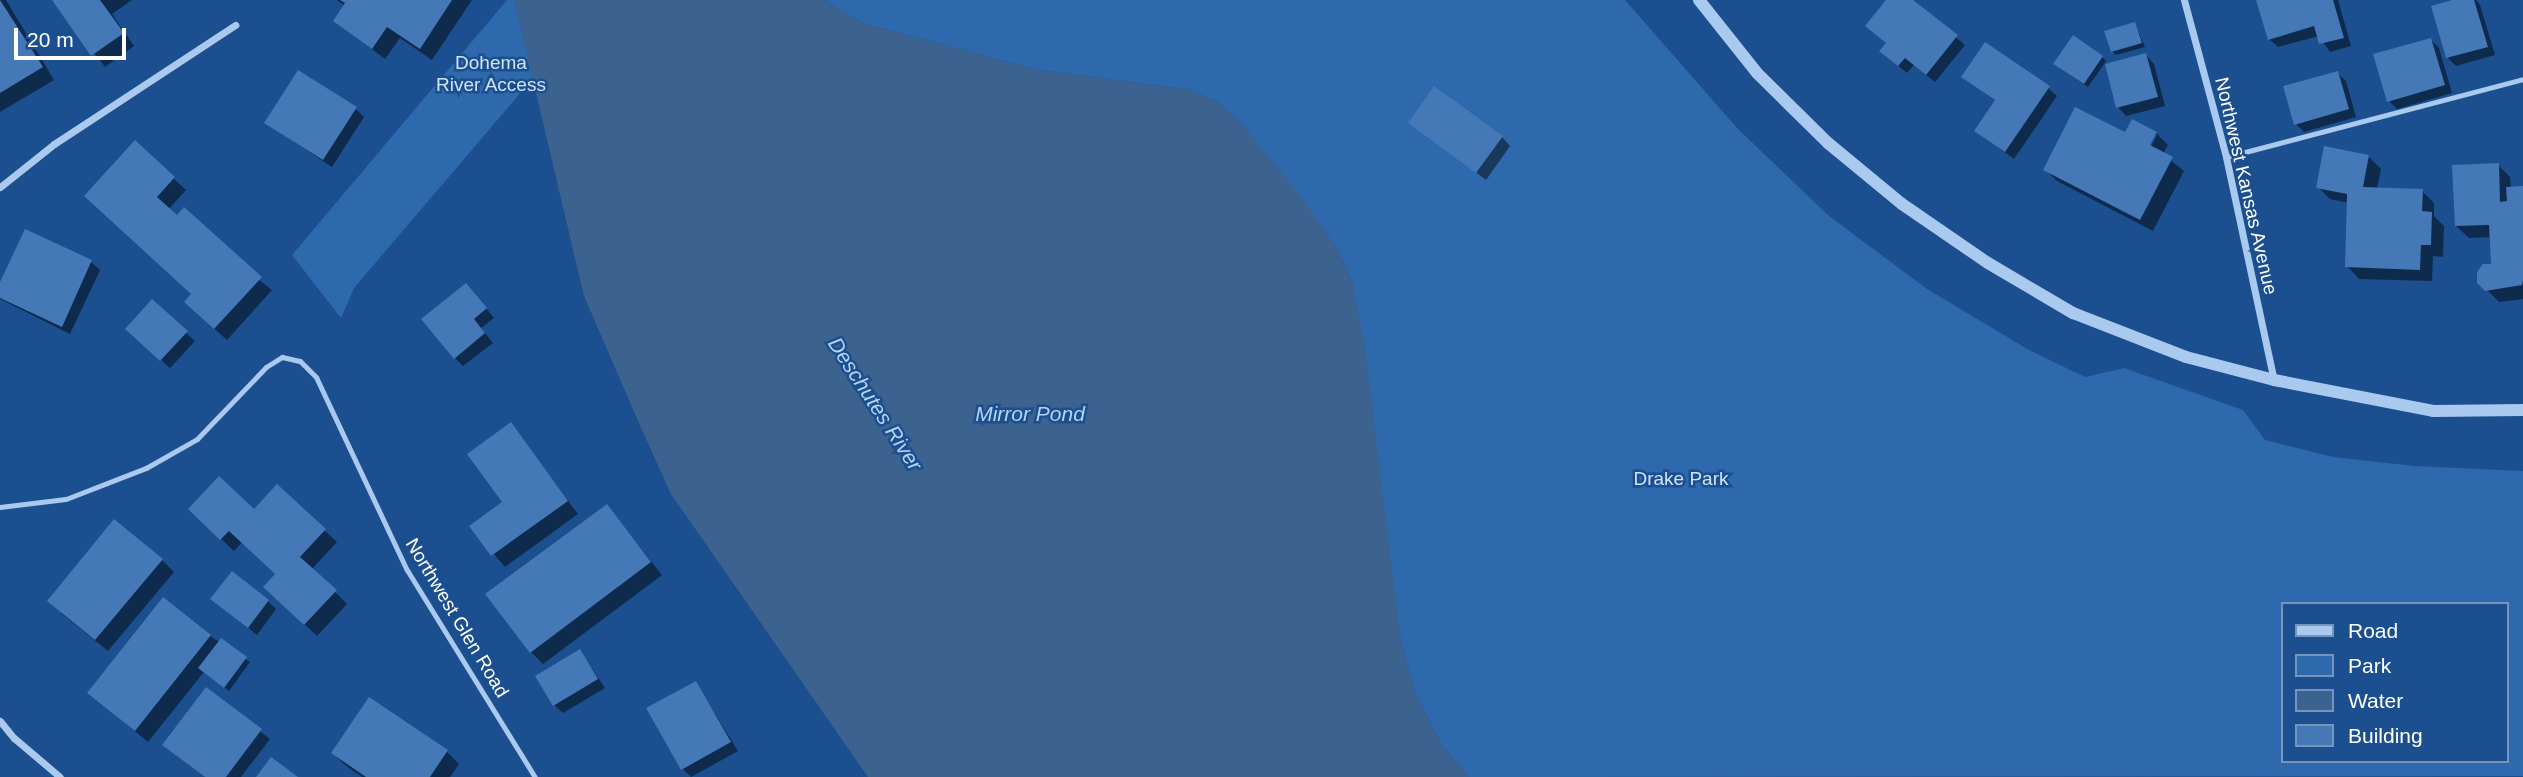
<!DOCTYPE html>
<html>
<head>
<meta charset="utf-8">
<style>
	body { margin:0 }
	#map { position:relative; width:2523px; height:777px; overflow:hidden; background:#1b4f8f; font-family:Helvetica,sans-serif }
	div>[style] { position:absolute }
	.green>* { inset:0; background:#2e69ad }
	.water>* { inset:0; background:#3c6290 }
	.shadow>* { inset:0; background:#0007 }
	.building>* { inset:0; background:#4478b7 }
	.service>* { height:5px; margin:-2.5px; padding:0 2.5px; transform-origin:2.5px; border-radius:2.5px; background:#a9c9ee }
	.minor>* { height:7px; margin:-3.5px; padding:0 3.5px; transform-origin:3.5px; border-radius:3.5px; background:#a9c9ee }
	.tertiary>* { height:12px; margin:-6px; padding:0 6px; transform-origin:6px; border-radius:6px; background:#a9c9ee }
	span { translate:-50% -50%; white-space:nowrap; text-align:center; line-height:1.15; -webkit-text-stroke:5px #1b4f8f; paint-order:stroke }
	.park-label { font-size:19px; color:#cfe3fa }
	.street-label { font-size:19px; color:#fff }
	.water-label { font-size:21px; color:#b5d3f5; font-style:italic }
	.legend { position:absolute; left:2281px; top:602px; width:228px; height:161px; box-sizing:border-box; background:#1b4f8f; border:2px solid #7695bc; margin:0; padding:9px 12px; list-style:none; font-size:21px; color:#fff }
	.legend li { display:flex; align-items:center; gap:14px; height:35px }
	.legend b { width:35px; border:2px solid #7695bc }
	.scale { position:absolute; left:14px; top:28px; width:112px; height:32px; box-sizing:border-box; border:4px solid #fff; border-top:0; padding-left:9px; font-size:21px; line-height:24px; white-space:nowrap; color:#fff; -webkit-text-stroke:5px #1b4f8f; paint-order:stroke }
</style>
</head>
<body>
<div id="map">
	<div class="green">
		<div style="clip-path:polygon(507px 0,514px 0,534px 77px,354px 288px,341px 318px,292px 255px)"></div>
		<div style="clip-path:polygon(evenodd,824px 0,1625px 0,1737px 128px,1829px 216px,1927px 289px,2029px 350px,2085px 377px,2124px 368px,2243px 410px,2265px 440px,2333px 457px,2414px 466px,2523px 471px,2523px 776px,1469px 777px,1443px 747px,1417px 698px,1401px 643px,1352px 281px,1335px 245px,1243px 125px,1218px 102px,1191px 90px,1039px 70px,862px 23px,824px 0,2283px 604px,2507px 604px,2507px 761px,2283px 761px,2283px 604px)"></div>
	</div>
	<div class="water">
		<div style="clip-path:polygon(514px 0,824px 0,862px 23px,1039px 70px,1191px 90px,1218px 102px,1243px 125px,1299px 194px,1335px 245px,1352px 281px,1365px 346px,1401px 643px,1417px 698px,1443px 747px,1469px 777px,868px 777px,671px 494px,642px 430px,584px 296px)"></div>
	</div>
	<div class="shadow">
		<div style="clip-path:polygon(0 0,6px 0,54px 80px,0 112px)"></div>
		<div style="clip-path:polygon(54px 0,132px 0,112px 14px,134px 46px,105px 67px)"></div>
		<div style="clip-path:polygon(337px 0,472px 0,432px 60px,400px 38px,385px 59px,335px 21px,345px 6px)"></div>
		<div style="clip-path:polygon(1888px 0,1911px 0,1965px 45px,1935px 82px,1914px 65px,1907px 73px,1890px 59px)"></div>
		<div style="clip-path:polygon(2258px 0,2338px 0,2351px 46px,2330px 52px,2319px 36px,2278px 47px,2269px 39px)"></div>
		<div style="clip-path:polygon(2459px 0,2476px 0,2480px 5px,2495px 55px,2456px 66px,2448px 58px)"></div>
		<div style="clip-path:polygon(2135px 24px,2145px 47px,2116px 55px,2112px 51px)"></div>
		<div style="clip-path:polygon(2431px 40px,2439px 48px,2452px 93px,2397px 109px,2389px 101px)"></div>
		<div style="clip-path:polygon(2146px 55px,2154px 64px,2165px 106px,2126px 116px,2118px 107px)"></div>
		<div style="clip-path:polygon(2102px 57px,2106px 61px,2088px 87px,2059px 68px)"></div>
		<div style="clip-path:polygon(2337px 73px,2346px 81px,2356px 117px,2304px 132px,2296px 124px)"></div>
		<div style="clip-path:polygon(1963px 77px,2048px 88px,2057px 96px,2014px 159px,1976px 131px,1996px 101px)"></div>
		<div style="clip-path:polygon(356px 109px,364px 117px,332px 167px,266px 123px)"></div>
		<div style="clip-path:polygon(1410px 122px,1502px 137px,1510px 146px,1486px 180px)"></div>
		<div style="clip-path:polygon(evenodd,2156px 133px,2168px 145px,2163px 154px,2184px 171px,2153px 231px,2057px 181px,2045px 169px,2126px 135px,2156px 133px,2153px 135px,2157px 135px,2147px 154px,2153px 135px)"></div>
		<div style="clip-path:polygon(135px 143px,186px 190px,168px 210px,272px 290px,227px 340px,198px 314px)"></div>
		<div style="clip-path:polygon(2369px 157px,2381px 169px,2377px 189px,2422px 191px,2434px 203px,2434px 216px,2444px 226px,2443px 257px,2433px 256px,2432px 281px,2359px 279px,2347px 266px,2349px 203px,2330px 199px,2318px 187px)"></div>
		<div style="clip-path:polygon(2498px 165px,2510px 177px,2511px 189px,2523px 188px,2523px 299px,2499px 302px,2479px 282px,2492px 266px,2491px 237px,2469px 238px,2456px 226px)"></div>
		<div style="clip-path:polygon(91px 262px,100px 270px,70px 334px,0 299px,0 286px)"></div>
		<div style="clip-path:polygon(474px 293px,494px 318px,481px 328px,493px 343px,463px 366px,455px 358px)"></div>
		<div style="clip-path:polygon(186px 333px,195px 341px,170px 368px,136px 337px)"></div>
		<div style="clip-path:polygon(510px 424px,578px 514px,505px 567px,471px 527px,504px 503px)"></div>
		<div style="clip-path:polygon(277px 487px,337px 542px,312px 569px,347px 604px,317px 636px,278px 599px,277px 574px,242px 542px,234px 551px,190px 509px,255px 511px)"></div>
		<div style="clip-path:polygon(607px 506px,662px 575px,543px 664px,531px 652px)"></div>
		<div style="clip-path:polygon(162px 560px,174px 572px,108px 651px,61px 613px)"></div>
		<div style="clip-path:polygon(213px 599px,268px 601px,276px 609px,257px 635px)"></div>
		<div style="clip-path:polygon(210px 636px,250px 662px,229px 691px,204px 672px,148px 742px,89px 693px)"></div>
		<div style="clip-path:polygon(580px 651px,605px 688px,563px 713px,554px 705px)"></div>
		<div style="clip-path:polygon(696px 683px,738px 751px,691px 777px,683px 769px)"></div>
		<div style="clip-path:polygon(206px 689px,270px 739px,241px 777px,205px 777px,173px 753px)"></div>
		<div style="clip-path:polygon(370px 699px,447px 752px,459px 764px,450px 777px,362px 777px,345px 765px,333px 753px)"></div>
	</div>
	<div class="building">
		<div style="clip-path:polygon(0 0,43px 67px,0 93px)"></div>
		<div style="clip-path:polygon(52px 0,100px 0,124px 33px,91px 56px)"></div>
		<div style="clip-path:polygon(340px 0,452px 0,420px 49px,387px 27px,372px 49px,333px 21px,345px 3px)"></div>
		<div style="clip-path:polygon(1886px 0,1913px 0,1958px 35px,1926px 75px,1905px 58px,1898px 66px,1879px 51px,1886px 43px,1865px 26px)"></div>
		<div style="clip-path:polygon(2256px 0,2333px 0,2344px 38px,2319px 44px,2314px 26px,2268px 40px)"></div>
		<div style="clip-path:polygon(2452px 0,2474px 0,2488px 47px,2446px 58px,2431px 6px)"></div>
		<div style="clip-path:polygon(2135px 22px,2142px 43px,2111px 52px,2104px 31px)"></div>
		<div style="clip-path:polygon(2073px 35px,2103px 56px,2084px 84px,2053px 64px)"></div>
		<div style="clip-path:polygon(2431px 38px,2445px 85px,2387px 102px,2373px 54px)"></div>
		<div style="clip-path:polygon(1985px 42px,2050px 86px,2005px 152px,1974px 131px,1995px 100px,1961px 77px)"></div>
		<div style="clip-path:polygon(2146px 53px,2158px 97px,2116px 108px,2105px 64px)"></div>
		<div style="clip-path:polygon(298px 70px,357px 107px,323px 160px,264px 123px)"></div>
		<div style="clip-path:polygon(2338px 71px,2349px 109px,2294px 125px,2283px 86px)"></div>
		<div style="clip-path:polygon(1434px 86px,1503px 136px,1476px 173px,1408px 123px)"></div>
		<div style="clip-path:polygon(2075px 107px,2125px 132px,2132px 119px,2157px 132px,2150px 145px,2173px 157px,2140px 220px,2043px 170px)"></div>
		<div style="clip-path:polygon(135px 140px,175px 177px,157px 197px,177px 215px,184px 207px,262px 277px,214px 329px,184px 302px,191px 294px,84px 196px)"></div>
		<div style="clip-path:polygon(2324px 146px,2369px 155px,2363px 187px,2423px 189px,2422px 211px,2432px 212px,2431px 245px,2421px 245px,2420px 270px,2345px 267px,2347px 194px,2316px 188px)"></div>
		<div style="clip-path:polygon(2499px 163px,2500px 202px,2507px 201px,2506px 187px,2523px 186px,2523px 280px,2522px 285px,2485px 291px,2477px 283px,2477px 272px,2483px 264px,2491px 264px,2489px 225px,2455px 226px,2452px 165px)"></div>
		<div style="clip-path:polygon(25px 229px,92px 260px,62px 327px,0 298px,0 282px)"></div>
		<div style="clip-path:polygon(466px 283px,487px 308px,474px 319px,485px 333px,454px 359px,421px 319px)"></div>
		<div style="clip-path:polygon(152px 299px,188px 331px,160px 361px,125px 329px)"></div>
		<div style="clip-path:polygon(511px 422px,568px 501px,491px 556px,469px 526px,502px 502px,467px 454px)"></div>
		<div style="clip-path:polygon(219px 476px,254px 509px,277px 484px,326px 529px,300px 557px,337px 590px,304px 625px,263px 587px,275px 574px,229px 531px,220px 540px,188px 509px)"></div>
		<div style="clip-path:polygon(607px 504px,651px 562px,530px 653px,485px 594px)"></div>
		<div style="clip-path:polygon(114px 519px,163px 559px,95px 640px,47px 601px)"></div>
		<div style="clip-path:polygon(232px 571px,269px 600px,248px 628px,210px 599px)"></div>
		<div style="clip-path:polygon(163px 597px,211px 635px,135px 731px,87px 693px)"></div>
		<div style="clip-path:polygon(221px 638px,247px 657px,224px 688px,198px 668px)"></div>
		<div style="clip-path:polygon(580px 649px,598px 679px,553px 706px,535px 676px)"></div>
		<div style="clip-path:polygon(696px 681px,731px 742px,681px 770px,646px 708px)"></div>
		<div style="clip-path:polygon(206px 687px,262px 729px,226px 777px,205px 777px,162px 745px)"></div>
		<div style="clip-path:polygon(369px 697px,448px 750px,430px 777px,366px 777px,331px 753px)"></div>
		<div style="clip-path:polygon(271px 757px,298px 777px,256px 777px)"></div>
	</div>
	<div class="service">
		<div style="left:2226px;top:157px;width:307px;rotate:-14.7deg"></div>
		<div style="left:0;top:507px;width:66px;rotate:-6.9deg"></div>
		<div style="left:66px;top:499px;width:86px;rotate:-21.2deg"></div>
		<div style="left:146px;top:468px;width:59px;rotate:-29.6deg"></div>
		<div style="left:197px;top:439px;width:100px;rotate:-46.2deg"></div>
		<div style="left:266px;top:367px;width:19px;rotate:-32deg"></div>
		<div style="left:282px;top:357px;width:18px;rotate:13deg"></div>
		<div style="left:300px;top:361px;width:23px;rotate:45deg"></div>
		<div style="left:316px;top:377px;width:213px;rotate:64.8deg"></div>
		<div style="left:407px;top:570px;width:243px;rotate:58.3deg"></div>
	</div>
	<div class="minor">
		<div style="left:2184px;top:0;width:163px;rotate:75deg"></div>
		<div style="left:2226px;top:157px;width:228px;rotate:77.9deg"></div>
		<div style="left:0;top:187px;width:69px;rotate:-38.5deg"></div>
		<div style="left:54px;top:144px;width:217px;rotate:-33.3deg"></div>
		<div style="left:0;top:721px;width:22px;rotate:51deg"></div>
		<div style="left:14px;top:738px;width:60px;rotate:40.3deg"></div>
	</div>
	<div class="tertiary">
		<div style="left:1699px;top:0;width:93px;rotate:51.5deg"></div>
		<div style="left:1757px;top:73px;width:100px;rotate:44.6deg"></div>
		<div style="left:1828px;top:143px;width:96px;rotate:39.5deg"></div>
		<div style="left:1902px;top:204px;width:104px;rotate:34.5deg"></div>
		<div style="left:1988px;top:263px;width:99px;rotate:30.5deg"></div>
		<div style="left:2073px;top:313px;width:121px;rotate:21.3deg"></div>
		<div style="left:2186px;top:357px;width:91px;rotate:14.6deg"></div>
		<div style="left:2274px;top:380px;width:162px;rotate:11deg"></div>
		<div style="left:2433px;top:411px;width:90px;rotate:-0.6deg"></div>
	</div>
	<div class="park-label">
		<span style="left:491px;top:74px">Dohema<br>River Access</span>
		<span style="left:1681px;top:479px">Drake Park</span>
	</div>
	<div class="street-label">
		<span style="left:2246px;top:186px;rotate:77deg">Northwest Kansas Avenue</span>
		<span style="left:457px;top:618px;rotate:59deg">Northwest Glen Road</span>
	</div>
	<div class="water-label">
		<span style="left:875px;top:404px;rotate:57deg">Deschutes River</span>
		<span style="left:1030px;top:414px">Mirror Pond</span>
	</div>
	<ul class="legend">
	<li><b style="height:9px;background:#a9c9ee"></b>Road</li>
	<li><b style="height:19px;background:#2e69ad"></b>Park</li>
	<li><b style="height:19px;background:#3c6290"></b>Water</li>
	<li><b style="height:19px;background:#4478b7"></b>Building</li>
	</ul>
	<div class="scale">20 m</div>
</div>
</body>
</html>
